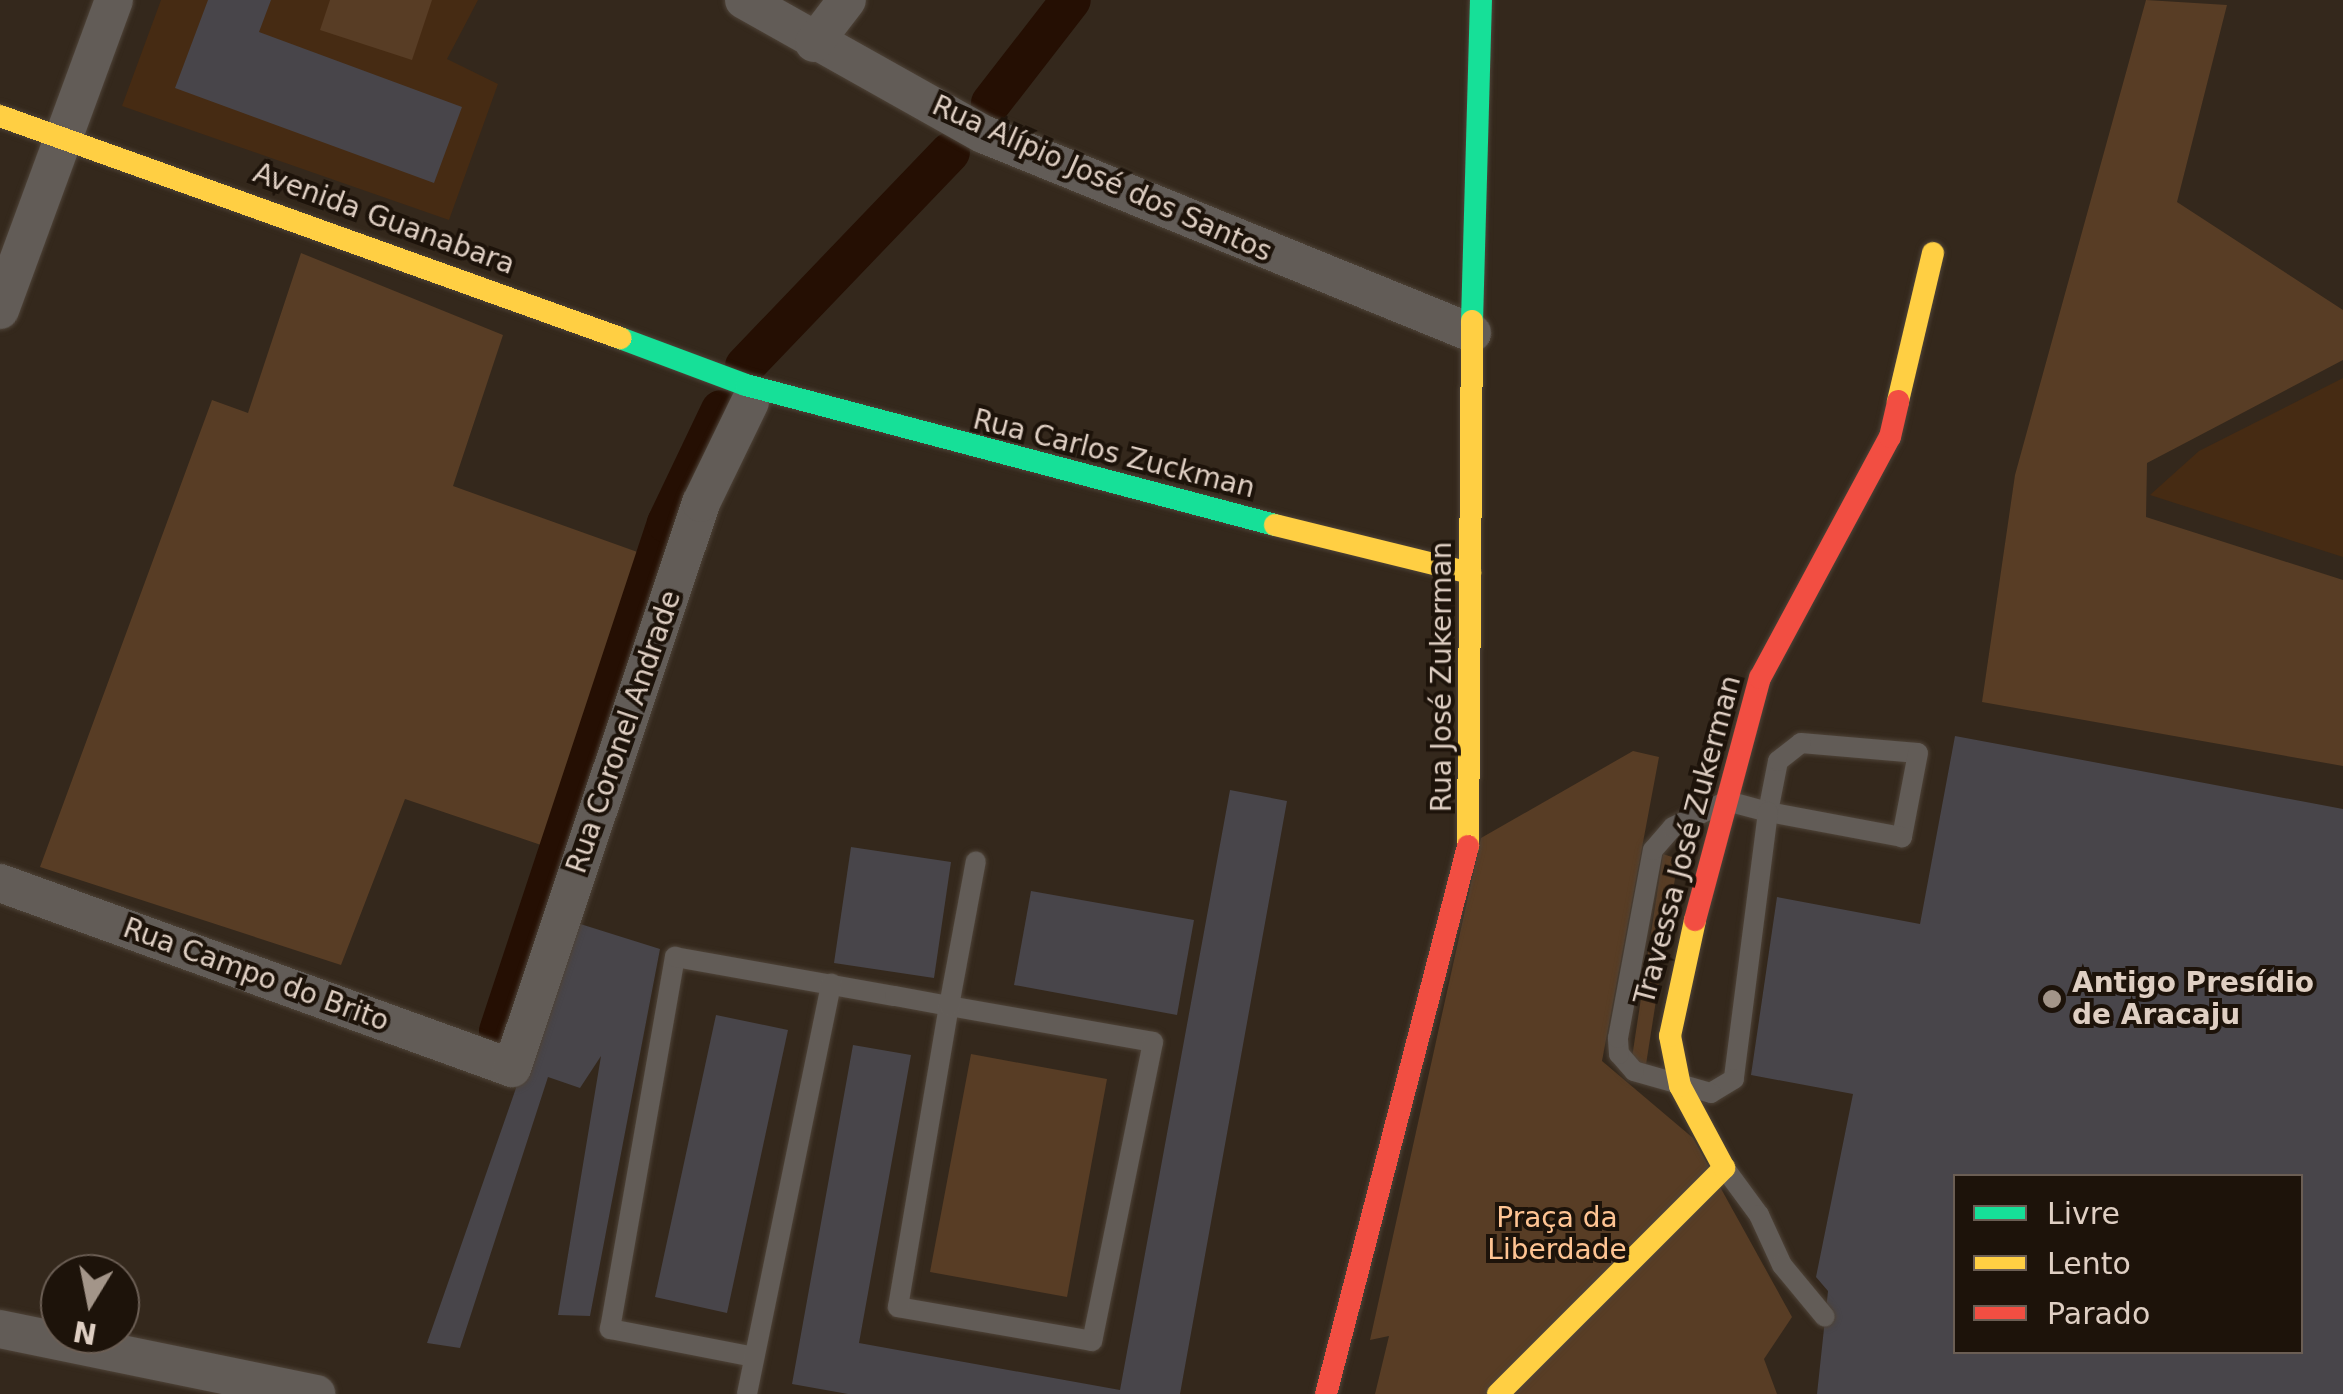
<!DOCTYPE html>
<html>
<head>
<meta charset="utf-8">
<style>
	body { margin:0 }
	#map { position:relative; width:2343px; height:1394px; overflow:hidden; background:#34281c; font-family:"DejaVu Sans",sans-serif }
	div>[style] { position:absolute }
	.built>* { inset:0; background:#462b13 }
	.green>* { inset:0; background:#583d25 }
	.canal>* { height:40px; margin:-20px; padding:0 20px; transform-origin:20px; border-radius:20px; background:#250f03 }
	.building>* { inset:0; background:#48454a }
	.roads { filter:drop-shadow(0 0 2px #4e4338) drop-shadow(0 0 2px #4e4338) }
	.lane>* { height:20px; margin:-10px; padding:0 10px; transform-origin:10px; border-radius:10px; background:#625c57 }
	.street>* { height:38px; margin:-19px; padding:0 19px; transform-origin:19px; border-radius:19px; background:#625c57 }
	.fast>* { height:22px; margin:-11px; padding:0 11px; transform-origin:11px; border-radius:11px; background:#16e098 }
	.slow>* { height:22px; margin:-11px; padding:0 11px; transform-origin:11px; border-radius:11px; background:#ffcf43 }
	.jam>* { height:22px; margin:-11px; padding:0 11px; transform-origin:11px; border-radius:11px; background:#f24e42 }
	.dots>* { width:28px; height:28px; translate:-50% -50%; box-sizing:border-box; border:5px solid #1d130a; border-radius:50% }
	span { translate:-50% -50%; white-space:nowrap; text-align:center; line-height:1.15; -webkit-text-stroke:8px #1d130a; paint-order:stroke }
	.street-label { font-size:28px; color:#dfcfc3 }
	.poi-label { font-size:28px; color:#dfcfc3; font-weight:700 }
	.left { translate:0 -50%; text-align:left }
	.park-label { font-size:28px; color:#ffc493 }
	.legend { position:absolute; left:1953px; top:1174px; width:350px; height:180px; box-sizing:border-box; background:#1d130a; border:2px solid #6b5e54; margin:0; padding:12px 18px; list-style:none; font-size:30px; color:#dfcfc3 }
	.legend li { display:flex; align-items:center; gap:20px; height:50px }
	.legend b { width:50px; border:2px solid #6b5e54 }
	.north { position:absolute; left:40px; top:1254px; width:100px; height:100px; box-sizing:border-box; background:#1d130a; border:2px solid #6b5e54; border-radius:50%; rotate:190deg; font-size:28px; font-weight:700; line-height:40px; text-align:center; color:#dfcfc3 }
	.north::after { content:''; display:block; margin:auto; width:35px; height:45px; background:#a39589; clip-path:polygon(50% 0,100% 100%,50% 72%,0 100%) }
</style>
</head>
<body>
<div id="map">
	<div class="built">
		<div style="clip-path:polygon(161px 0,478px 0,447px 59px,498px 84px,449px 220px,122px 106px)"></div>
		<div style="clip-path:polygon(2343px 378px,2343px 557px,2150px 495px,2199px 451px)"></div>
	</div>
	<div class="green">
		<div style="clip-path:polygon(330px 0,432px 0,412px 60px,320px 30px)"></div>
		<div style="clip-path:polygon(2146px 0,2227px 5px,2177px 202px,2343px 310px,2343px 360px,2147px 463px,2146px 517px,2343px 580px,2343px 766px,1982px 702px,2015px 475px)"></div>
		<div style="clip-path:polygon(301px 253px,503px 335px,453px 486px,643px 554px,541px 845px,405px 799px,341px 965px,40px 867px,212px 400px,248px 413px)"></div>
		<div style="clip-path:polygon(1633px 751px,1659px 757px,1602px 1061px,1693px 1138px,1792px 1317px,1764px 1359px,1777px 1394px,1375px 1394px,1389px 1336px,1370px 1340px,1481px 838px)"></div>
		<div style="clip-path:polygon(1663px 854px,1678px 859px,1645px 1071px,1631px 1064px)"></div>
		<div style="clip-path:polygon(971px 1054px,1107px 1079px,1067px 1297px,930px 1272px)"></div>
	</div>
	<div class="canal">
		<div style="left:991px;top:103px;width:130px;rotate:-52.2deg"></div>
		<div style="left:745px;top:366px;width:296px;rotate:-46.2deg"></div>
		<div style="left:499px;top:1031px;width:535px;rotate:-71.7deg"></div>
		<div style="left:667px;top:523px;width:125px;rotate:-64.5deg"></div>
	</div>
	<div class="building">
		<div style="clip-path:polygon(208px 0,271px 0,259px 32px,462px 107px,434px 183px,175px 88px)"></div>
		<div style="clip-path:polygon(evenodd,1955px 736px,2343px 809px,2343px 1394px,1817px 1394px,1828px 1291px,1816px 1277px,1853px 1094px,1751px 1075px,1777px 897px,1920px 924px,1955px 736px,1956px 1176px,2300px 1176px,2300px 1352px,1956px 1352px,1956px 1176px)"></div>
		<div style="clip-path:polygon(1230px 790px,1287px 801px,1180px 1394px,848px 1394px,792px 1384px,853px 1045px,911px 1055px,859px 1343px,1120px 1390px)"></div>
		<div style="clip-path:polygon(851px 847px,951px 862px,934px 978px,834px 963px)"></div>
		<div style="clip-path:polygon(1031px 891px,1194px 920px,1177px 1015px,1014px 985px)"></div>
		<div style="clip-path:polygon(574px 922px,660px 949px,590px 1316px,558px 1315px,601px 1056px,580px 1088px,548px 1077px,460px 1348px,427px 1343px)"></div>
		<div style="clip-path:polygon(716px 1015px,788px 1030px,727px 1313px,655px 1297px)"></div>
	</div>
	<div class="roads">
		<div class="lane">
			<div style="left:1801px;top:743px;width:117px;rotate:4.9deg"></div>
			<div style="left:1918px;top:753px;width:86px;rotate:100.8deg"></div>
			<div style="left:1902px;top:837px;width:136px;rotate:-169.4deg"></div>
			<div style="left:1768px;top:812px;width:52px;rotate:-78.9deg"></div>
			<div style="left:1778px;top:761px;width:29px;rotate:-38deg"></div>
			<div style="left:1727px;top:801px;width:42px;rotate:15deg"></div>
			<div style="left:1768px;top:812px;width:269px;rotate:97.3deg"></div>
			<div style="left:1734px;top:1079px;width:27px;rotate:149deg"></div>
			<div style="left:1711px;top:1093px;width:80px;rotate:-164.1deg"></div>
			<div style="left:1634px;top:1071px;width:23px;rotate:-131deg"></div>
			<div style="left:1619px;top:1054px;width:16px;rotate:-94deg"></div>
			<div style="left:1618px;top:1038px;width:191px;rotate:-79.5deg"></div>
			<div style="left:1653px;top:850px;width:30px;rotate:-49deg"></div>
			<div style="left:1673px;top:827px;width:60px;rotate:-25.7deg"></div>
			<div style="left:1726px;top:1170px;width:56px;rotate:53.7deg"></div>
			<div style="left:1759px;top:1215px;width:55px;rotate:65.3deg"></div>
			<div style="left:1782px;top:1265px;width:67px;rotate:50.4deg"></div>
			<div style="left:754px;top:1357px;width:147px;rotate:-169deg"></div>
			<div style="left:610px;top:1329px;width:378px;rotate:-80.1deg"></div>
			<div style="left:675px;top:957px;width:223px;rotate:10.1deg"></div>
			<div style="left:895px;top:996px;width:55px;rotate:10.5deg"></div>
			<div style="left:949px;top:1006px;width:207px;rotate:10deg"></div>
			<div style="left:1153px;top:1042px;width:305px;rotate:101.5deg"></div>
			<div style="left:1092px;top:1341px;width:197px;rotate:-170.1deg"></div>
			<div style="left:898px;top:1307px;width:305px;rotate:-80.4deg"></div>
			<div style="left:949px;top:1006px;width:147px;rotate:-79.5deg"></div>
			<div style="left:747px;top:1394px;width:419px;rotate:-78.4deg"></div>
		</div>
		<div class="street">
			<div style="left:744px;top:0;width:274px;rotate:29.3deg"></div>
			<div style="left:983px;top:134px;width:528px;rotate:22.14deg"></div>
			<div style="left:814px;top:43px;width:54px;rotate:-52.5deg"></div>
			<div style="left:0;top:310px;width:330px;rotate:-69.8deg"></div>
			<div style="left:0;top:883px;width:544px;rotate:19.87deg"></div>
			<div style="left:512px;top:1068px;width:596px;rotate:-71.5deg"></div>
			<div style="left:701px;top:503px;width:112px;rotate:-64.1deg"></div>
			<div style="left:0;top:1329px;width:323px;rotate:11.6deg"></div>
		</div>
		<div class="fast">
			<div style="left:1472px;top:321px;width:321px;rotate:-88.4deg"></div>
			<div style="left:620px;top:338px;width:134px;rotate:20.5deg"></div>
			<div style="left:746px;top:385px;width:547px;rotate:14.82deg"></div>
		</div>
		<div class="slow">
			<div style="left:0;top:116px;width:659px;rotate:19.7deg"></div>
			<div style="left:1898px;top:401px;width:152px;rotate:-76.7deg"></div>
			<div style="left:1275px;top:525px;width:201px;rotate:13.8deg"></div>
			<div style="left:1468px;top:846px;width:525px;rotate:-89.56deg"></div>
			<div style="left:1498px;top:1394px;width:320px;rotate:-45deg"></div>
			<div style="left:1724px;top:1168px;width:93px;rotate:-118.2deg"></div>
			<div style="left:1680px;top:1086px;width:51px;rotate:-101.3deg"></div>
			<div style="left:1670px;top:1036px;width:119px;rotate:-77.8deg"></div>
		</div>
		<div class="jam">
			<div style="left:1695px;top:920px;width:251px;rotate:-75deg"></div>
			<div style="left:1760px;top:678px;width:274px;rotate:-61.7deg"></div>
			<div style="left:1890px;top:437px;width:37px;rotate:-77deg"></div>
			<div style="left:1326px;top:1394px;width:566px;rotate:-75.47deg"></div>
		</div>
	</div>
	<div class="dots">
		<div style="left:2052px;top:999px;background:#a39589"></div>
	</div>
	<div class="street-label">
		<span style="left:1102px;top:179px;rotate:24deg">Rua Alípio José dos Santos</span>
		<span style="left:384px;top:219px;rotate:20deg">Avenida Guanabara</span>
		<span style="left:1114px;top:454px;rotate:14deg">Rua Carlos Zuckman</span>
		<span style="left:1442px;top:677px;rotate:-90deg">Rua José Zukerman</span>
		<span style="left:624px;top:732px;rotate:-71deg">Rua Coronel Andrade</span>
		<span style="left:1688px;top:840px;rotate:-75deg">Travessa José Zukerman</span>
		<span style="left:256px;top:975px;rotate:20deg">Rua Campo do Brito</span>
	</div>
	<div class="poi-label">
		<span class="left" style="left:2072px;top:999px">Antigo Presídio<br>de Aracaju</span>
	</div>
	<div class="park-label">
		<span style="left:1557px;top:1234px">Praça da<br>Liberdade</span>
	</div>
	<ul class="legend">
	<li><b style="height:12px;background:#16e098"></b>Livre</li>
	<li><b style="height:12px;background:#ffcf43"></b>Lento</li>
	<li><b style="height:12px;background:#f24e42"></b>Parado</li>
	</ul>
	<div class="north">N</div>
</div>
</body>
</html>
